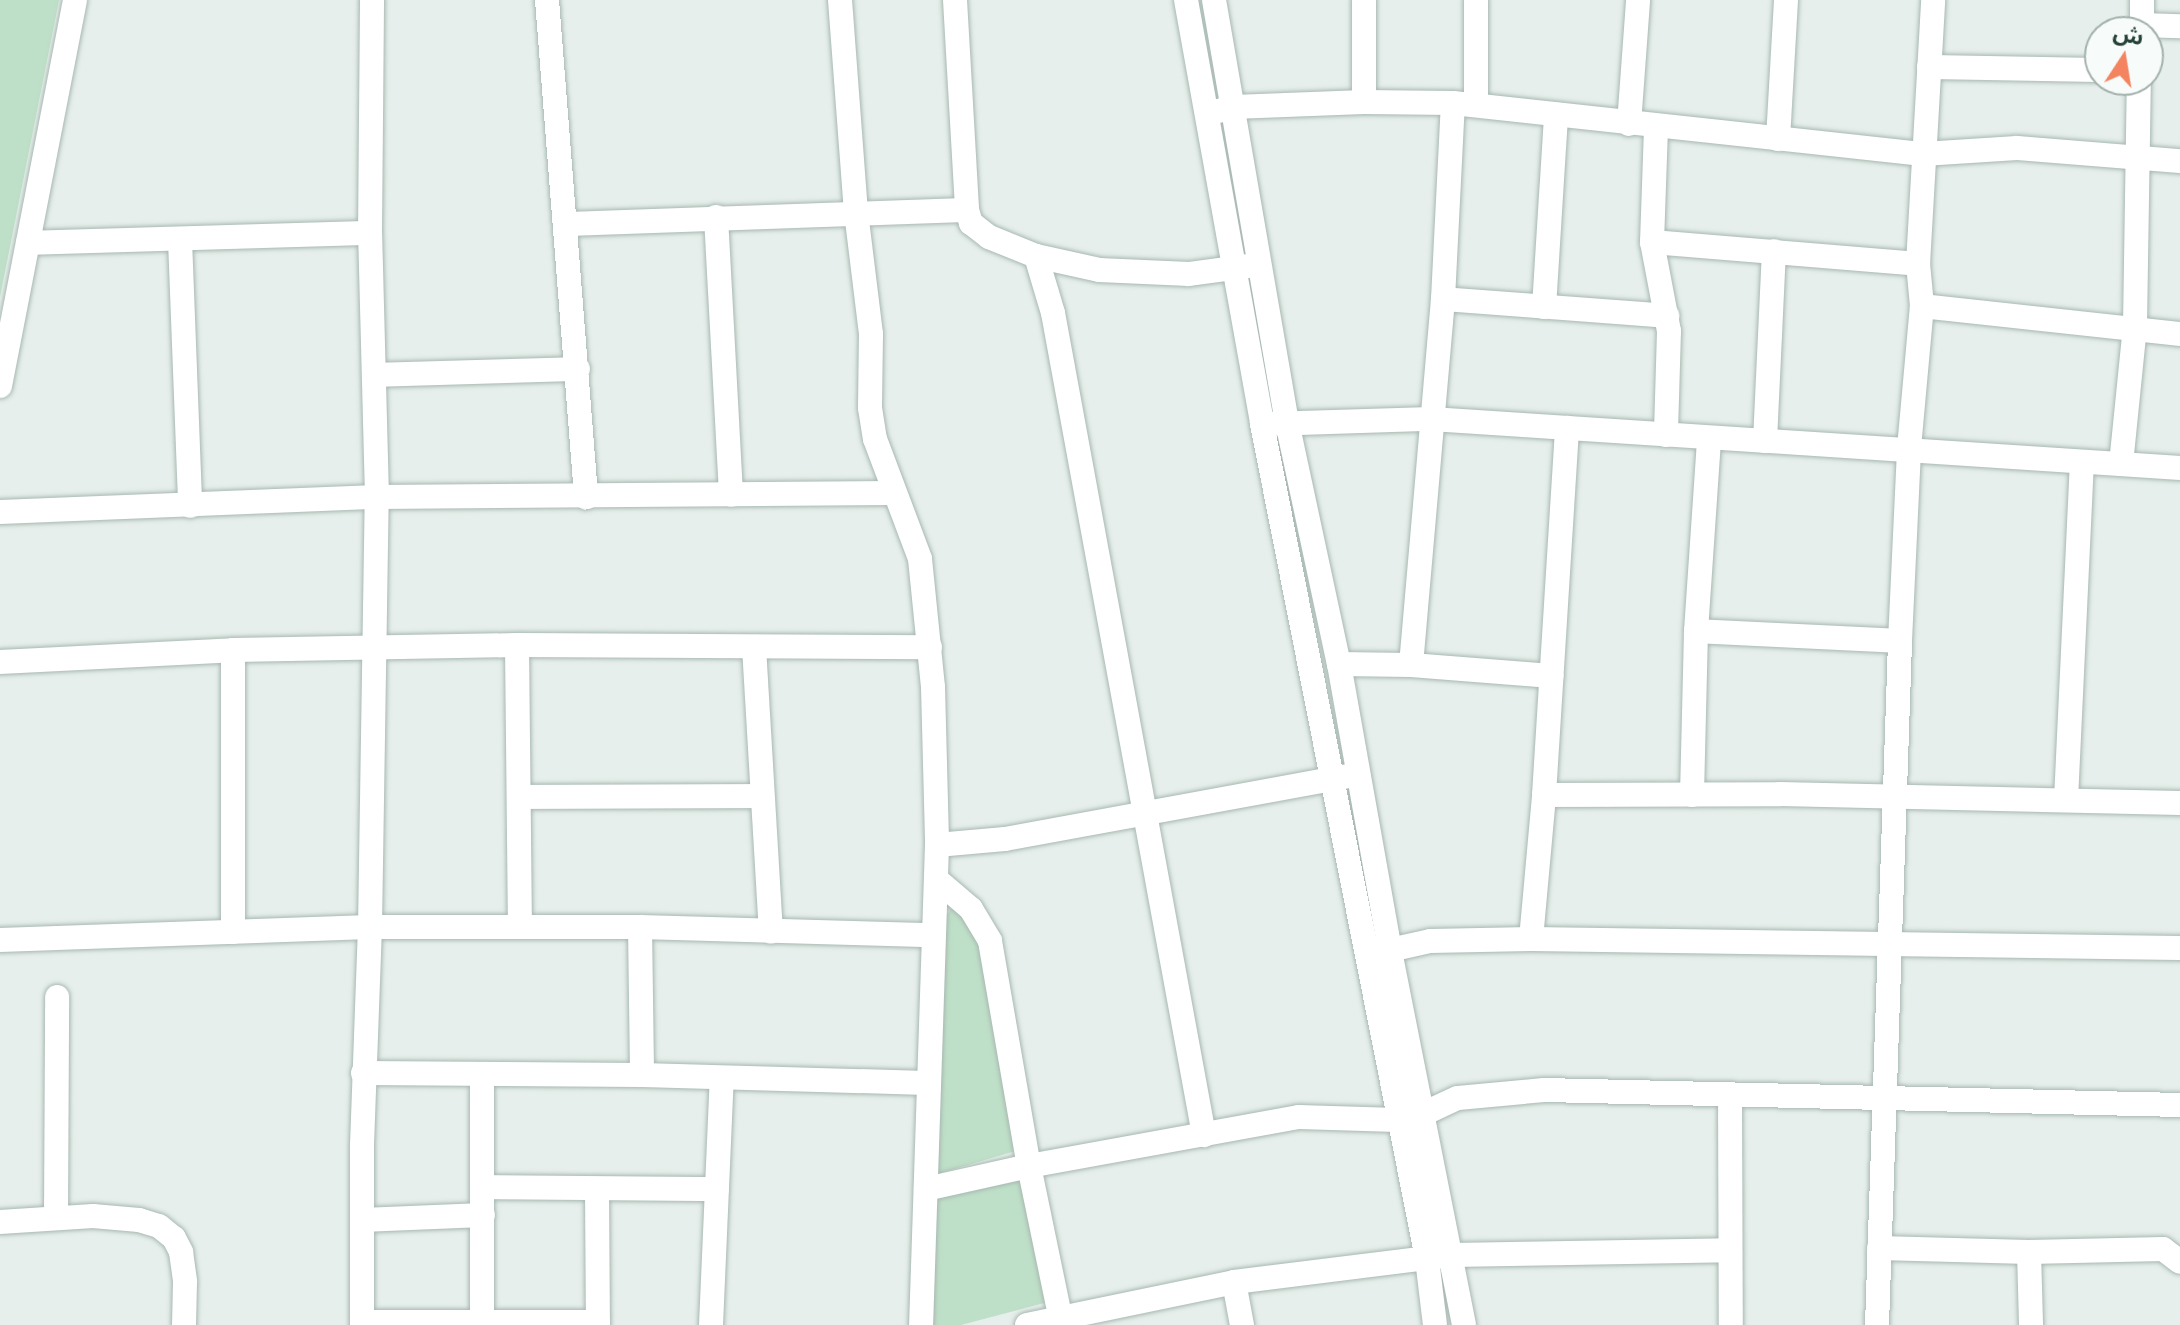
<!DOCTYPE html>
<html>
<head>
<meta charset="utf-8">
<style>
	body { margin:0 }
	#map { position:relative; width:2180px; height:1325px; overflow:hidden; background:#e6efeb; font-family:Commissioner,"Noto Sans Arabic",sans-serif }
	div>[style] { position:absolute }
	.green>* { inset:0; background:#bfe0c8 }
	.roads { filter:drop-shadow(0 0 2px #a8b8b2) drop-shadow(0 0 2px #a8b8b2) }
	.minor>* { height:24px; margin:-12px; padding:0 12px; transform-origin:12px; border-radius:12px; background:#fff }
	.tertiary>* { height:24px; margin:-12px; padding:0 12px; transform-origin:12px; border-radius:12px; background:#fff }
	span { translate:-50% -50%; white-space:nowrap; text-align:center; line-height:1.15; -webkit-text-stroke:6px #f7fbf9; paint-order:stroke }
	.north { position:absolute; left:2084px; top:16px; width:80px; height:80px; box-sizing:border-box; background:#f7fbf9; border:2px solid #a3b1ad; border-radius:50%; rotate:12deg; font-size:22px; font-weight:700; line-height:32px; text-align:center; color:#24423a }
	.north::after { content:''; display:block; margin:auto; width:28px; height:36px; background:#f4845f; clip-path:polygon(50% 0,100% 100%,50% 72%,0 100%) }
</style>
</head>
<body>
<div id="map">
	<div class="green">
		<div style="clip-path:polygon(0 0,59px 0,0 297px)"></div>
		<div style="clip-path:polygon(953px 905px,972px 920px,984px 953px,1019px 1150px,937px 1174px,944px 920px)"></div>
		<div style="clip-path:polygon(1026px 1172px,1048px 1302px,961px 1325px,933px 1325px,936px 1192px)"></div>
	</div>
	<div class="roads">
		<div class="minor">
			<div style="left:547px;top:0;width:499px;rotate:85.5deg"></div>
			<div style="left:840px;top:0;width:213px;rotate:85.7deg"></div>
			<div style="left:856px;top:212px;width:123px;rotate:83deg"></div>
			<div style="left:871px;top:334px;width:74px;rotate:90.8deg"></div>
			<div style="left:870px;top:408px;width:31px;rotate:81deg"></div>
			<div style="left:875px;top:439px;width:128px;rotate:69.4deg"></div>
			<div style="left:920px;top:559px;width:129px;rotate:84.2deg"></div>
			<div style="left:933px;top:687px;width:158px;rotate:88.5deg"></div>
			<div style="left:937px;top:845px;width:480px;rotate:91.9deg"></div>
			<div style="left:955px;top:0;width:210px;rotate:86.7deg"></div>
			<div style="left:967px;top:210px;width:14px;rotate:73deg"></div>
			<div style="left:971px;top:223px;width:23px;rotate:38deg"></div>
			<div style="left:989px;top:237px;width:51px;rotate:22deg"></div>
			<div style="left:1036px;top:256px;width:59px;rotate:73.4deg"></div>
			<div style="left:1053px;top:313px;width:836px;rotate:79.59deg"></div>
			<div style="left:2142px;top:25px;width:38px;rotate:2deg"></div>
			<div style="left:2142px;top:32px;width:32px;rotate:-90deg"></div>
			<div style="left:1929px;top:67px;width:171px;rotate:1deg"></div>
			<div style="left:1364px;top:102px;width:102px;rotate:-90deg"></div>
			<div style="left:1476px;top:105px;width:105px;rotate:-90deg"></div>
			<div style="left:1208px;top:114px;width:26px;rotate:-16deg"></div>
			<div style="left:1233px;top:107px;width:131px;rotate:-2.2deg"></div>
			<div style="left:1364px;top:102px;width:89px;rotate:0.6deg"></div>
			<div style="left:1453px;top:103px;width:473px;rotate:6.2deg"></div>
			<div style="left:1923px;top:154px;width:94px;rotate:-3.7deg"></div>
			<div style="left:2017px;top:148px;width:164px;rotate:4.6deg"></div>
			<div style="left:1629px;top:124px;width:124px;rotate:-85.8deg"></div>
			<div style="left:1656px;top:128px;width:114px;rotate:92deg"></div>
			<div style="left:1652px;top:242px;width:91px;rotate:79.2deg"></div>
			<div style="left:1669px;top:331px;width:104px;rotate:91.7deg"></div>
			<div style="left:1778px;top:139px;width:139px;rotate:-86.7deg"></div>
			<div style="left:716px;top:217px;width:278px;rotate:86.9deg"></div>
			<div style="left:566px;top:224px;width:401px;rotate:-2deg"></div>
			<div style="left:180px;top:240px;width:266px;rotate:87.8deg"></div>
			<div style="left:1652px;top:242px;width:267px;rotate:4.7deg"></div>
			<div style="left:28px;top:243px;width:342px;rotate:-1.7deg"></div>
			<div style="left:1036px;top:256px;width:65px;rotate:12.5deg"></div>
			<div style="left:1099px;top:270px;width:90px;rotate:2.5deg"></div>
			<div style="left:1189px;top:274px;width:67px;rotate:-7.8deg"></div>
			<div style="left:1443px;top:299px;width:225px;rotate:4.3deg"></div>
			<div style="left:1922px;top:306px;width:260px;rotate:6.2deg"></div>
			<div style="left:1544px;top:307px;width:193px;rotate:-86.4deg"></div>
			<div style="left:375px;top:375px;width:203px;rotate:-1.7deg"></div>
			<div style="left:0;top:386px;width:393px;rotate:-79deg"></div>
			<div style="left:1268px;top:424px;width:163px;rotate:-1.8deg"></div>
			<div style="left:1431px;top:419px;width:751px;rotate:3.74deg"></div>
			<div style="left:1765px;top:441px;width:190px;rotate:-87.3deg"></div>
			<div style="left:2121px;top:464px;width:139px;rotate:-84.2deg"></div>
			<div style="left:2135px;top:326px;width:246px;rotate:-89.1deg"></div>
			<div style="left:0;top:512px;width:377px;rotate:-2.3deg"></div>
			<div style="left:377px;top:497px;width:516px;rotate:-0.44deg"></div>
			<div style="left:1696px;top:631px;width:204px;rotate:2.8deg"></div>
			<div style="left:517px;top:645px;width:281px;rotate:89.4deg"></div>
			<div style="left:754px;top:647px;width:285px;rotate:86.6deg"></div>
			<div style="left:233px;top:650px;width:282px;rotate:90deg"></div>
			<div style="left:0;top:662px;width:233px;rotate:-2.9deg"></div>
			<div style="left:233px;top:650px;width:284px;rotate:-1deg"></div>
			<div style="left:517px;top:645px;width:413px;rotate:0.3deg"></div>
			<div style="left:1339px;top:664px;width:72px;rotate:0.8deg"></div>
			<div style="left:1411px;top:665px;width:141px;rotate:4.5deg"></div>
			<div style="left:1411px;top:665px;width:367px;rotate:-85deg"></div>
			<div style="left:1443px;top:299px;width:196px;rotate:-87.1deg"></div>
			<div style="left:1544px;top:795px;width:236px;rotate:-0.2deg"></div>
			<div style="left:1780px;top:794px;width:400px;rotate:1.3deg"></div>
			<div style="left:1692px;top:795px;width:164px;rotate:-88.6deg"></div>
			<div style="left:1696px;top:631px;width:192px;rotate:-86.1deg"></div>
			<div style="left:521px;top:797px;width:240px;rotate:-0.2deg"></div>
			<div style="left:2066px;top:800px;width:338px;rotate:-87.3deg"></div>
			<div style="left:937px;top:845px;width:68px;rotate:-5deg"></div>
			<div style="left:1005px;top:839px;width:354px;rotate:-10.4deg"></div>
			<div style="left:936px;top:879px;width:46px;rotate:40.6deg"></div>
			<div style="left:971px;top:909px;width:37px;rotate:59deg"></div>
			<div style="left:990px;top:941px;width:228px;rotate:80.2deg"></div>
			<div style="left:1029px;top:1166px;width:162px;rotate:78.3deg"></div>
			<div style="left:640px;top:927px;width:148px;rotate:89.2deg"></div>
			<div style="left:1531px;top:939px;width:145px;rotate:-84.8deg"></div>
			<div style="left:1544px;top:795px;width:368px;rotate:-86.4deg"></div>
			<div style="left:0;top:940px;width:370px;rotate:-2deg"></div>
			<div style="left:370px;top:927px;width:270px"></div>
			<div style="left:640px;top:927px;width:292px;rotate:1.6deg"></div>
			<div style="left:1372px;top:954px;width:59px;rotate:-12.6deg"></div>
			<div style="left:1430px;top:941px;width:101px;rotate:-1.1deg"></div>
			<div style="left:1531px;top:939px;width:649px;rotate:0.79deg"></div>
			<div style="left:363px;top:1073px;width:279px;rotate:0.4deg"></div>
			<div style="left:642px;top:1075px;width:285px;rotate:1.6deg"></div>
			<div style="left:1730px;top:1095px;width:230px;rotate:89.8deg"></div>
			<div style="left:483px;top:1187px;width:234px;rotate:0.5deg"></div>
			<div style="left:597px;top:1189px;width:136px;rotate:89.6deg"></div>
			<div style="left:926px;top:1189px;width:106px;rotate:-12.6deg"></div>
			<div style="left:1029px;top:1166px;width:274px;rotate:-10.3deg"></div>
			<div style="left:1299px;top:1117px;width:98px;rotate:1.8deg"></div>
			<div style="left:1397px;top:1120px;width:27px;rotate:-13deg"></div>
			<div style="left:1423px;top:1114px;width:38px;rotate:-25deg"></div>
			<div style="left:1458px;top:1098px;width:86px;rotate:-5.3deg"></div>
			<div style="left:1544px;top:1090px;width:636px;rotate:1.35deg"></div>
			<div style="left:56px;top:1218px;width:221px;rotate:-89.7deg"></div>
			<div style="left:362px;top:1220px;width:121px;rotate:-2.4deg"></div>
			<div style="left:0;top:1222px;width:93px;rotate:-3.7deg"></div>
			<div style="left:93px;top:1216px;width:46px;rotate:5deg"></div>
			<div style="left:139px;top:1220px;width:21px;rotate:17deg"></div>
			<div style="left:159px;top:1226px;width:19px;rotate:39deg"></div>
			<div style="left:174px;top:1238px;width:16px;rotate:63deg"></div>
			<div style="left:181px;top:1252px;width:30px;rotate:82deg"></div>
			<div style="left:185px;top:1282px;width:43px;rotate:91.3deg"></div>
			<div style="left:1879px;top:1248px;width:150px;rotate:1.5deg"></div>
			<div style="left:2029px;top:1252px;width:134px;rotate:-1.3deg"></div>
			<div style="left:2163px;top:1249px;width:21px;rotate:37deg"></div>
			<div style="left:2029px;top:1252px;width:73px;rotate:88.4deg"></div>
			<div style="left:1234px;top:1282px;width:44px;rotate:79.5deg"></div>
			<div style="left:482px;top:1320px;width:246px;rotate:-90deg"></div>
			<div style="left:362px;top:1322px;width:236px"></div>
			<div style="left:362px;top:1325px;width:180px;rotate:-90deg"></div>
			<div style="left:362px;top:1145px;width:218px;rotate:-87.9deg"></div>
			<div style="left:370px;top:927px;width:430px;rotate:-89.1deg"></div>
			<div style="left:377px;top:497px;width:264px;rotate:-91.5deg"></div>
			<div style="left:370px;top:233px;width:233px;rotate:-89.5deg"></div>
			<div style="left:711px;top:1325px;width:247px;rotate:-87.5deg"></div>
			<div style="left:1027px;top:1325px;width:211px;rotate:-11.7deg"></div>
			<div style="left:1234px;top:1282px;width:220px;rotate:-7.1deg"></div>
			<div style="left:1452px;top:1255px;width:277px;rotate:-1deg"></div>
			<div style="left:1877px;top:1325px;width:684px;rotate:-88.07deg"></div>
			<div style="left:1900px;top:641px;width:193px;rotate:-87.3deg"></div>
			<div style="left:1909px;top:448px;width:143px;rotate:-84.8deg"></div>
			<div style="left:1922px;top:306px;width:42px;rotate:-95.4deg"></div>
			<div style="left:1918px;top:264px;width:264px;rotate:-86.7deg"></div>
		</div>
		<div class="tertiary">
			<div style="left:1186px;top:0;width:431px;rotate:79.8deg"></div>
			<div style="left:1262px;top:424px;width:851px;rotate:78.82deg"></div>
			<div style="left:1427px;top:1259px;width:66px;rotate:83.1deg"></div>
			<div style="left:1214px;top:0;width:428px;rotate:80.2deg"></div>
			<div style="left:1287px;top:422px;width:248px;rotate:77.9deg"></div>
			<div style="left:1339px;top:664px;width:291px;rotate:79.9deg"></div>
			<div style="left:1390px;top:951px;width:381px;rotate:78.8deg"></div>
		</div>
	</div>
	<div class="north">ش</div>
</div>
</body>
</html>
